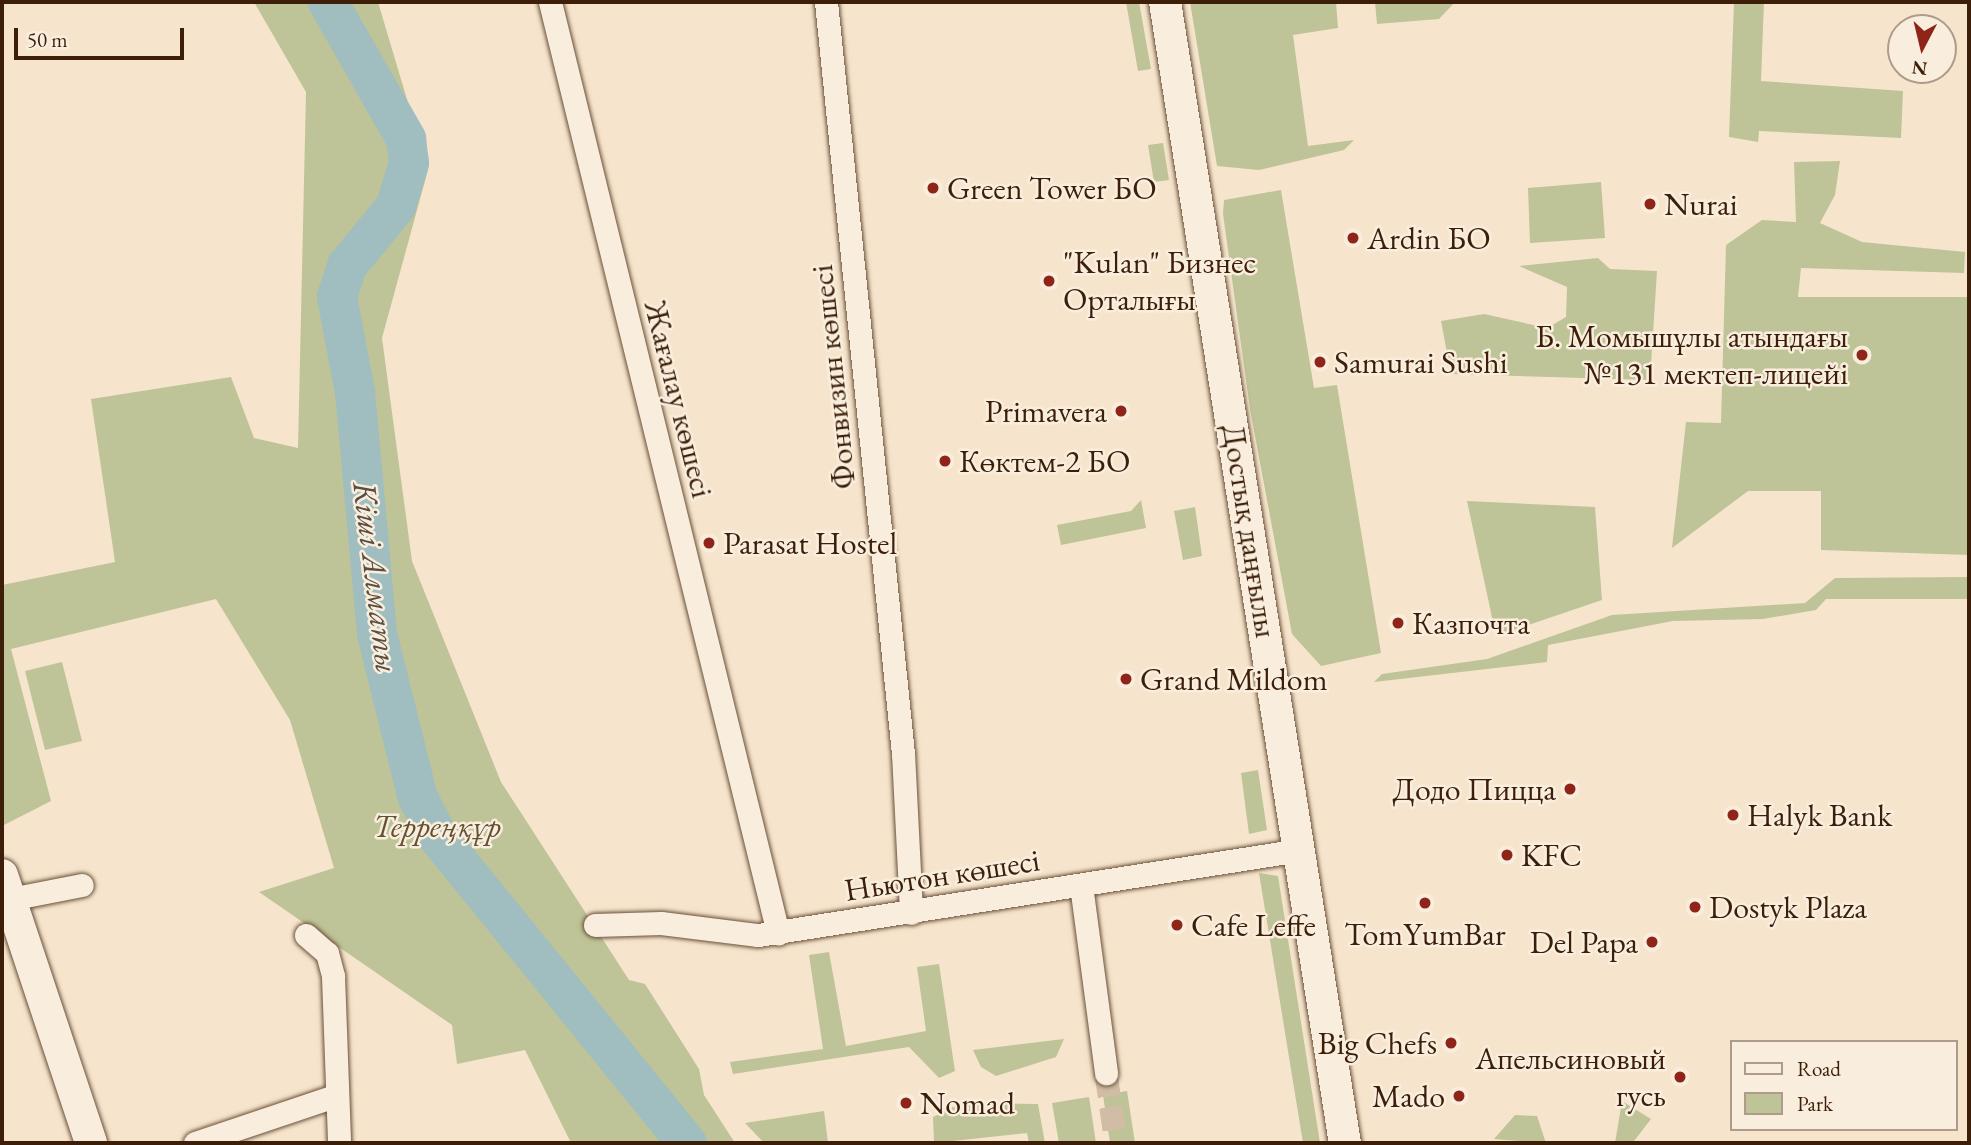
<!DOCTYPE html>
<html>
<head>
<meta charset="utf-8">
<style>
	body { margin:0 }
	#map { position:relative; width:1971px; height:1145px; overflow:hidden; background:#f6e5cc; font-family:"EB Garamond",serif }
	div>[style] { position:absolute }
	.green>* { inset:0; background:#bec497 }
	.river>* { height:40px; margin:-20px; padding:0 20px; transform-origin:20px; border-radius:20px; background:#a0bdc0 }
	.street-tunnel>* { height:23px; margin-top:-11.5px; transform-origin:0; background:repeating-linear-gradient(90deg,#d1bda5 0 23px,transparent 0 34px) }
	.roads { filter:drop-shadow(0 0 2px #6b503a) drop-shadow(0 0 2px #6b503a) }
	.street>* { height:23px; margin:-11.5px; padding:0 11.5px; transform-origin:11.5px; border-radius:11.5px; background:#f9eede }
	.secondary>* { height:32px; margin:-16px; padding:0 16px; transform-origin:16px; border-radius:16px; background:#f9eede }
	.dots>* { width:19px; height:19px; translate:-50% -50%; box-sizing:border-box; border:4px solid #f9eede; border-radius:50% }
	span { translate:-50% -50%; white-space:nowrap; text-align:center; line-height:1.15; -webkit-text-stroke:5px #f9eede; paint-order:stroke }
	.poi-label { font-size:32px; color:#3d1f09 }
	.left { translate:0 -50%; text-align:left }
	.right { translate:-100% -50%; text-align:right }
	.street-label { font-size:32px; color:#3d1f09 }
	.park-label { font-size:32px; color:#645134; font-style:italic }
	.water-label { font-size:33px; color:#5b4e40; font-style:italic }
	.frame { position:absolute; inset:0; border:4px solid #3d1f09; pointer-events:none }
	.legend { position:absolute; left:1730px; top:1040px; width:228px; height:91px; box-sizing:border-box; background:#f9eede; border:2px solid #ae9b89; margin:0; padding:9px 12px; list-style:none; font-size:21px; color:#3d1f09 }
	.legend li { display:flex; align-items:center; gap:14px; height:35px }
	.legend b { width:35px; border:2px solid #ae9b89 }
	.north { position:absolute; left:1887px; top:14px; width:70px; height:70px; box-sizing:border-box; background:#f9eede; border:2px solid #ae9b89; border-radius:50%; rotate:187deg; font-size:19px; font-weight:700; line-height:28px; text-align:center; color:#3d1f09 }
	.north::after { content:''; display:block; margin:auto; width:24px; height:32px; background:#8f2418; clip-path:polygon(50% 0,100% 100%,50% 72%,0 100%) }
	.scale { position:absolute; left:14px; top:28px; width:170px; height:32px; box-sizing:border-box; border:4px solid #3d1f09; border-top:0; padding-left:9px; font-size:21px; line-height:24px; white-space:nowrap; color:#3d1f09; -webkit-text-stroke:5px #f9eede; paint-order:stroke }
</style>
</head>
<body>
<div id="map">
	<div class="green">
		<div style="clip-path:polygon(254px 2px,378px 2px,428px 170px,382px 338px,412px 561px,501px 782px,629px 980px,645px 984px,699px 1069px,704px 1095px,735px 1143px,571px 1143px,525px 1050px,457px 1064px,452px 1025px,259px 892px,334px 868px,290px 720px,216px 599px,11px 649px,51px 801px,2px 826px,2px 585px,115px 562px,91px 399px,231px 377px,254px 438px,298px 448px,306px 92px)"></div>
		<div style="clip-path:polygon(1126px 2px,1139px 2px,1151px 69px,1138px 71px)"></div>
		<div style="clip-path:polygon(1190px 2px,1336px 2px,1338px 28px,1293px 35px,1308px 146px,1354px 140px,1344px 150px,1259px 170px,1217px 166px)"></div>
		<div style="clip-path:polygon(1375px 2px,1455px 2px,1439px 19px,1377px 24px)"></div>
		<div style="clip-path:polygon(1734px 2px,1764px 2px,1761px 81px,1903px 91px,1901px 138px,1759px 131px,1758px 142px,1729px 137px)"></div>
		<div style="clip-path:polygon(1163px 143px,1169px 180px,1154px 182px,1148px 145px)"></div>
		<div style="clip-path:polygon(1840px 161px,1835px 195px,1820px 223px,1862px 242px,1965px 252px,1964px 273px,1801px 268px,1798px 297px,1969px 297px,1969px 555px,1821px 550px,1821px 491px,1748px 491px,1672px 548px,1686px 422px,1721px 423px,1726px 245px,1762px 220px,1796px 222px,1794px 162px)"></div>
		<div style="clip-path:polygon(1601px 182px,1605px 238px,1530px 243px,1528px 188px)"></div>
		<div style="clip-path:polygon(1281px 190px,1314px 388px,1337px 385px,1381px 653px,1321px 666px,1292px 634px,1250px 409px,1223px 214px,1224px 200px)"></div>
		<div style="clip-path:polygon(1598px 258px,1610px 269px,1657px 271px,1650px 380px,1451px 374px,1441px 321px,1484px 314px,1547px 328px,1566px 317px,1567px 287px,1519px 266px)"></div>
		<div style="clip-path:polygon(1141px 500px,1146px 528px,1061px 545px,1057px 525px,1131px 511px)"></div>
		<div style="clip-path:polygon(1467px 501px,1595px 507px,1602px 600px,1496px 636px)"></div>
		<div style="clip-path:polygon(1195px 507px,1202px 556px,1183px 560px,1174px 511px)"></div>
		<div style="clip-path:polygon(1969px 577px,1969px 599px,1826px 599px,1816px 610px,1763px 619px,1673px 621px,1548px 645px,1547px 662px,1374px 682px,1382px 674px,1487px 659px,1612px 615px,1805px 603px,1835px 578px)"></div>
		<div style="clip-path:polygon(62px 662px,82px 741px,45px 750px,25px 671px)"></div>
		<div style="clip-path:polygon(1258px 770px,1267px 830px,1249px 834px,1241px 773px)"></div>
		<div style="clip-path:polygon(1259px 873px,1278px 876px,1320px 1143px,1303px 1143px)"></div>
		<div style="clip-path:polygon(829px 952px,846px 1046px,926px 1031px,917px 967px,939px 964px,955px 1071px,939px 1078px,909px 1047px,733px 1074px,730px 1062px,823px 1049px,809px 955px)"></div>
		<div style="clip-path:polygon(1064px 1039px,1056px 1057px,996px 1076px,981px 1067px,973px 1050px)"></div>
		<div style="clip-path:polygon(1127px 1091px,1135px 1143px,1110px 1143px,1103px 1095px)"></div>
		<div style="clip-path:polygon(1089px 1097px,1096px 1143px,1059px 1143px,1052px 1103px)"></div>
		<div style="clip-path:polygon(1622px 1101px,1651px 1119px,1634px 1141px,1615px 1143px)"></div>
		<div style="clip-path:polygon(962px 1103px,1038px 1104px,1045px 1143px,1029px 1143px,1027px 1133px,934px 1143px,933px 1117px)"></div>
		<div style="clip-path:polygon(824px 1111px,828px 1143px,764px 1143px,745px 1123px)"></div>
		<div style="clip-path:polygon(1515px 1115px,1537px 1116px,1546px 1143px,1494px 1139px)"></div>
	</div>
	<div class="river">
		<div style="left:328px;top:2px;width:158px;rotate:60.3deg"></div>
		<div style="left:406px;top:139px;width:24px;rotate:83deg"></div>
		<div style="left:409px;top:163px;width:45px;rotate:106.8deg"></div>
		<div style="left:396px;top:206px;width:77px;rotate:129.2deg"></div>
		<div style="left:347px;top:266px;width:33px;rotate:108deg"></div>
		<div style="left:337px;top:297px;width:97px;rotate:79.3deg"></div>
		<div style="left:355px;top:392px;width:243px;rotate:84.8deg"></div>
		<div style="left:377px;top:634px;width:169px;rotate:76deg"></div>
		<div style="left:418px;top:798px;width:44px;rotate:62.9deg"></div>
		<div style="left:438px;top:837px;width:395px;rotate:50.9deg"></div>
	</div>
	<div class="street-tunnel">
		<div style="left:1106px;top:1073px;width:71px;rotate:81.9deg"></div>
	</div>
	<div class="roads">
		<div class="street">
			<div style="left:550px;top:2px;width:959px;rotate:76.24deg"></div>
			<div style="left:826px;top:2px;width:755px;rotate:84.15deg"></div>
			<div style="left:903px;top:753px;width:160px;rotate:87.1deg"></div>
			<div style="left:1081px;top:885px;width:190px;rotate:82.4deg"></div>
			<div style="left:10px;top:899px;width:73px;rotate:-11deg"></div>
			<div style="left:595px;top:925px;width:66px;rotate:-1.7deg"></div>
			<div style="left:661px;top:923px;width:98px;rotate:7.1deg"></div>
			<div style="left:758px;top:935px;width:549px;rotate:-8.91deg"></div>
			<div style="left:306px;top:935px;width:28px;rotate:41deg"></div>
			<div style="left:327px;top:953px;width:24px;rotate:75deg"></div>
			<div style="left:333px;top:976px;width:167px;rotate:87.9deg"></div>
			<div style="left:195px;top:1143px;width:148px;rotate:-18.6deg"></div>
		</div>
		<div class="secondary">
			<div style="left:1165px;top:2px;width:1155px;rotate:81.04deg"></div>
			<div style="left:2px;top:875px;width:282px;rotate:71.6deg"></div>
		</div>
	</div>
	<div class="dots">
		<div style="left:933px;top:188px;background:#8f2418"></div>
		<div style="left:1650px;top:204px;background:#8f2418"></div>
		<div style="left:1353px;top:238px;background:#8f2418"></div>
		<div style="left:1049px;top:281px;background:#8f2418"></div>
		<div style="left:1862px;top:355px;background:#8f2418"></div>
		<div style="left:1320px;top:362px;background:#8f2418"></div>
		<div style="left:1121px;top:411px;background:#8f2418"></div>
		<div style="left:945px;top:461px;background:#8f2418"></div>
		<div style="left:709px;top:543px;background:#8f2418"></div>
		<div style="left:1398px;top:623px;background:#8f2418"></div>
		<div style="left:1126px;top:679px;background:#8f2418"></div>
		<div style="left:1570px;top:789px;background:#8f2418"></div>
		<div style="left:1733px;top:815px;background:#8f2418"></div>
		<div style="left:1507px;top:855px;background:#8f2418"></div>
		<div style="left:1425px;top:903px;background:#8f2418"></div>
		<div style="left:1695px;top:907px;background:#8f2418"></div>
		<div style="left:1177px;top:925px;background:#8f2418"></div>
		<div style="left:1652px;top:942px;background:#8f2418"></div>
		<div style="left:1451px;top:1043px;background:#8f2418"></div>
		<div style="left:1680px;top:1077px;background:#8f2418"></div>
		<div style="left:1459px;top:1096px;background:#8f2418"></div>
		<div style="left:906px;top:1103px;background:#8f2418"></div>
	</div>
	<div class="poi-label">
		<span class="left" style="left:947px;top:188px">Green Tower БО</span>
		<span class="left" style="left:1664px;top:204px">Nurai</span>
		<span class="left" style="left:1367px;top:238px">Ardin БО</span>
		<span class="left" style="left:1063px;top:281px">"Kulan" Бизнес<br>Орталығы</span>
		<span class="right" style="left:1848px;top:355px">Б. Момышұлы атындағы<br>№131 мектеп-лицейі</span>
		<span class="left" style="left:1334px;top:362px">Samurai Sushi</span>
		<span class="right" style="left:1107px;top:411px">Primavera</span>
		<span class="left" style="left:959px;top:461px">Көктем-2 БО</span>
		<span class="left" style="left:723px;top:543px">Parasat Hostel</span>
		<span class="left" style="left:1412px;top:623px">Казпочта</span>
		<span class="left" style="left:1140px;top:679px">Grand Mildom</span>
		<span class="right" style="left:1556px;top:789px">Додо Пицца</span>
		<span class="left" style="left:1747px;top:815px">Halyk Bank</span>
		<span class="left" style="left:1521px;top:855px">KFC</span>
		<span class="left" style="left:1709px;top:907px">Dostyk Plaza</span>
		<span class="left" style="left:1191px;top:925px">Cafe Leffe</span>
		<span style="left:1425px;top:934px">TomYumBar</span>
		<span class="right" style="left:1638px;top:942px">Del Papa</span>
		<span class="right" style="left:1437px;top:1043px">Big Chefs</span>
		<span class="right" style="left:1666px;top:1077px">Апельсиновый<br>гусь</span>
		<span class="right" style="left:1445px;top:1096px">Mado</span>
		<span class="left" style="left:920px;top:1103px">Nomad</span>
	</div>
	<div class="street-label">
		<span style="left:833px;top:377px;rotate:-96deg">Фонвизин көшесі</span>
		<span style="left:679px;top:399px;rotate:76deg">Жағалау көшесі</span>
		<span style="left:1250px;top:531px;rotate:81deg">Достық даңғылы</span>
		<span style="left:942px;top:875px;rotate:-9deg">Ньютон көшесі</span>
	</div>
	<div class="park-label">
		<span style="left:437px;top:826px">Терреңқұр</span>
	</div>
	<div class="water-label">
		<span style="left:376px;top:577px;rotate:83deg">Кіші Алматы</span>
	</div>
	<div class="frame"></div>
	<ul class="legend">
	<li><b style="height:9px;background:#f9eede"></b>Road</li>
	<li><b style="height:19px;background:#bec497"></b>Park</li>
	</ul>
	<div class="north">N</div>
	<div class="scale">50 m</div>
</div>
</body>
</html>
